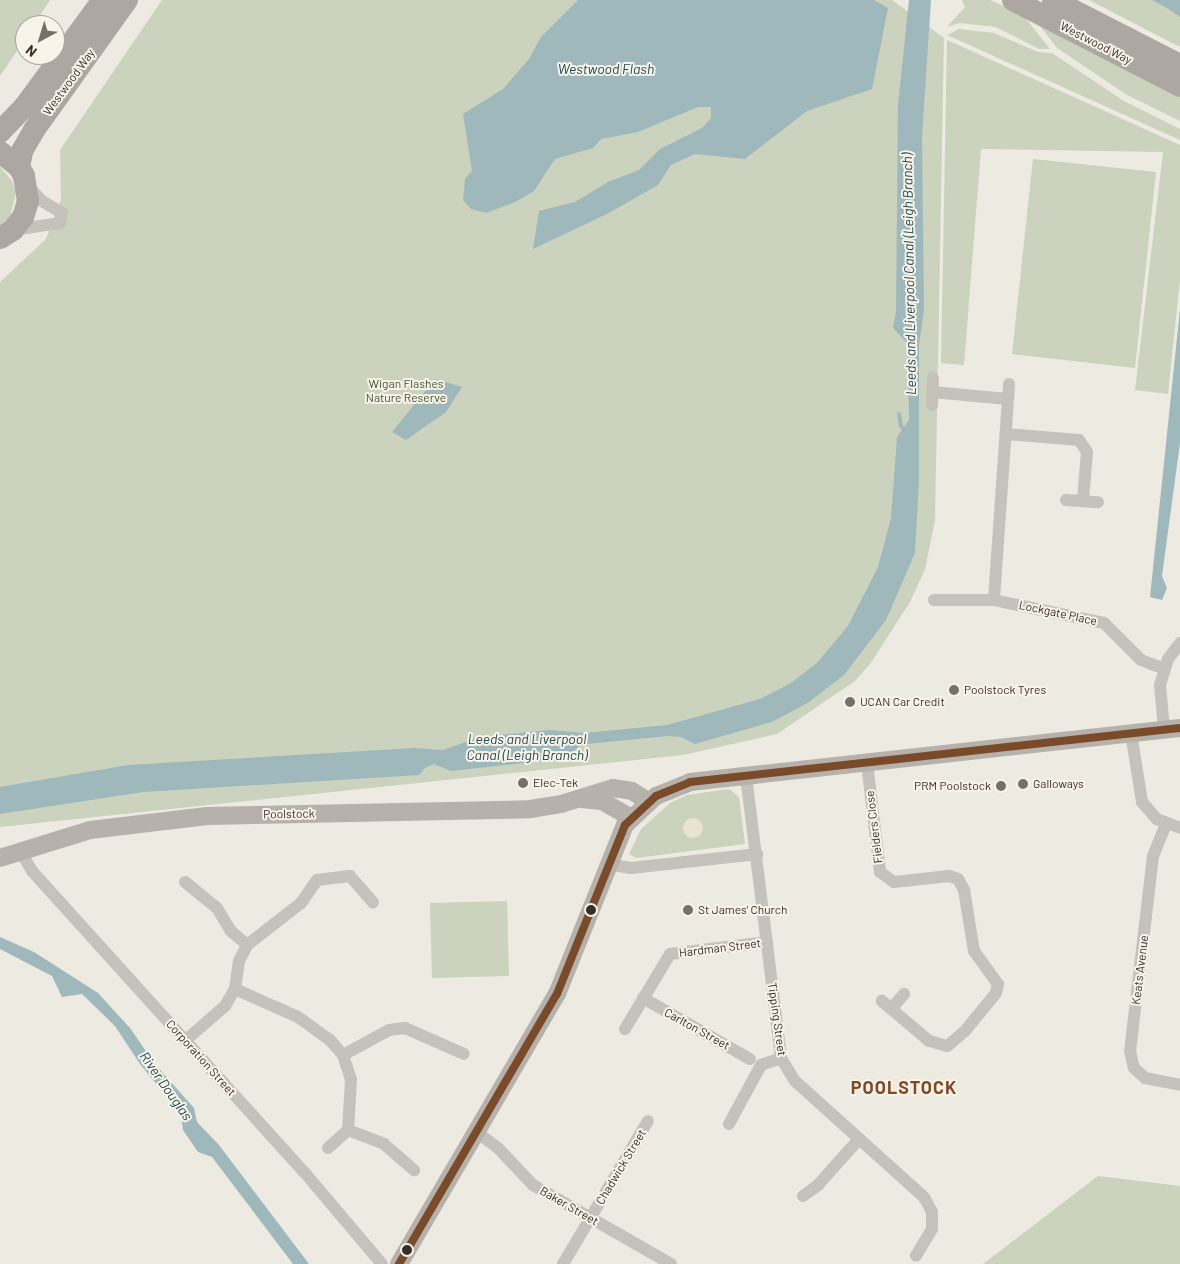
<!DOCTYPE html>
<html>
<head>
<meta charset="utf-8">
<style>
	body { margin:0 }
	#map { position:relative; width:1180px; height:1264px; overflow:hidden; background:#edeae2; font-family:Barlow,sans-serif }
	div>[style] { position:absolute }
	.green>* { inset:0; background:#cbd2bd }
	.plaza>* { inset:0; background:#eae3d3 }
	.round { border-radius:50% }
	.water>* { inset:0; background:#9fb8bc }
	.stream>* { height:4px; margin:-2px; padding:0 2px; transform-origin:2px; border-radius:2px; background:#9fb8bc }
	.street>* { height:12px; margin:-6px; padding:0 6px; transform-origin:6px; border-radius:6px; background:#c5c1bb }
	.secondary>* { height:18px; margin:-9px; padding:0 9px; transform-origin:9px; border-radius:9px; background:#b6b1ab }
	.highway>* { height:22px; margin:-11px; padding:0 11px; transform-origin:11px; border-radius:11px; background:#aca8a1 }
	.bus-1>* { height:8px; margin:-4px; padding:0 4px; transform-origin:4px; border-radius:4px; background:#7a4b2a }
	.dots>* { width:14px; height:14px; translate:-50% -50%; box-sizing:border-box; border:2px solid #f9f4ea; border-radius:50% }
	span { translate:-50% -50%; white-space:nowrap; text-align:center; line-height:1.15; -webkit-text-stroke:4px #f9f4ea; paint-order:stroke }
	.street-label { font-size:12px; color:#362f29 }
	.park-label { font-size:12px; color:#40532e }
	.poi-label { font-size:12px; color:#362f29 }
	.left { translate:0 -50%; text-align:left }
	.right { translate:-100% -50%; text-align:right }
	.water-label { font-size:14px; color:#214a55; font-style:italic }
	.district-label { font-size:18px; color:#804a27; font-weight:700; letter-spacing:1px }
	.north { position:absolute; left:15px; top:15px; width:50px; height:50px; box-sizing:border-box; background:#f9f4ea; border:1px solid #aba59d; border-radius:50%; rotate:219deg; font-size:14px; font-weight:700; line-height:20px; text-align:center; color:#362f29 }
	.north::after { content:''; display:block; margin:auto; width:18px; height:22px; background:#76706a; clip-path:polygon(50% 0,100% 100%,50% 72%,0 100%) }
</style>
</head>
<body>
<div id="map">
	<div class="green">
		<div style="clip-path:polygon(0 0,50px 0,34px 25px,25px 25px,25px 39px,0 76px)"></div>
		<div style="clip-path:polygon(162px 0,892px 0,944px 38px,935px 520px,925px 569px,910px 602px,870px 664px,855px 681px,777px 734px,683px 755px,0 827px,0 282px,46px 239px,61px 200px,60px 150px)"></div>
		<div style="clip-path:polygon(962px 0,990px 0,1023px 15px,1050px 49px,1039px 49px,996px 27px,959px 23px,947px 27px,965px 7px)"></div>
		<div style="clip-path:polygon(1089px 0,1180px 0,1180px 47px)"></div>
		<div style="clip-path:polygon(1037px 22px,1180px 95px,1180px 121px,1127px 95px,1057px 48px)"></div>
		<div style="clip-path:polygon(959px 29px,994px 33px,1038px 52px,1052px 53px,1124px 101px,1180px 129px,1180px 140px,947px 35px)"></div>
		<div style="clip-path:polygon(947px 40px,1180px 145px,1180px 280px,1168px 394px,1135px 390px,1163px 152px,981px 149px,964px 365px,941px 363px)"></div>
		<div style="clip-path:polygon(1033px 159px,1156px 172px,1135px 368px,1012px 354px)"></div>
		<div style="clip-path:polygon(0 167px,12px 181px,16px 193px,10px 217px,0 226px)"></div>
		<div style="clip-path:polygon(729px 789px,739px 797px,745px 844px,636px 858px,629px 854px,641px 829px,670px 803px,687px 795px)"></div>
		<div style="clip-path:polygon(507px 901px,509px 976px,432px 978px,430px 903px)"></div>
		<div style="clip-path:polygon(1098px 1176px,1180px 1186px,1180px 1264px,983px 1264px)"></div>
	</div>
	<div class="plaza">
		<div class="round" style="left:683px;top:818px;width:20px;height:20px"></div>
	</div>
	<div class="water">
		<div style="clip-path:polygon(578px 0,874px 0,888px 8px,872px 89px,807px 111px,745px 159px,695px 154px,671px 165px,658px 185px,607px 214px,533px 249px,539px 211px,575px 202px,608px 182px,639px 170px,660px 149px,702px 128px,711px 118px,711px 107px,698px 107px,638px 132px,601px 139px,593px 148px,555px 159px,534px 191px,515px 202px,486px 213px,471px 209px,463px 200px,465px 179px,472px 171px,463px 114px,503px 89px,529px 59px,541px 37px)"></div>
		<div style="clip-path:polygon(909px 0,931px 0,922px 136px,924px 310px,919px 345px,919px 479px,915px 553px,886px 620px,844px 675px,809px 702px,772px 722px,695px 744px,681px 737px,667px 736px,587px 744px,578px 747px,569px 758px,451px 771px,434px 764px,425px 768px,419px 775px,143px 792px,0 814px,0 787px,128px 765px,414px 748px,443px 750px,480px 737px,550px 730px,584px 733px,667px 725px,760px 699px,791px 683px,817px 663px,848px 626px,878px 567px,891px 518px,897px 437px,909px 420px,908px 344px,893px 328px,896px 312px,898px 105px)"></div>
		<div style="clip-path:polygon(1152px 0,1180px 0,1180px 17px,1167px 8px)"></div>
		<div style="clip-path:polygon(1180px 309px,1180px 443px,1162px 576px,1167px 588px,1162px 600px,1150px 597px)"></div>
		<div style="clip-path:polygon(435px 379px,462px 387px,446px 412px,406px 440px,392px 432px)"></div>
		<div style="clip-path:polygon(0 937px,34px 952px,98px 993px,130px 1028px,154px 1063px,194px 1108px,197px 1122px,219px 1145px,309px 1264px,293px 1264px,212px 1157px,198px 1152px,183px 1130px,181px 1114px,140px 1064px,115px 1026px,82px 994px,62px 997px,52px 976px,0 949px)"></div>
	</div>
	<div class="stream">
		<div style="left:899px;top:414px;width:12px;rotate:81deg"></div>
		<div style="left:901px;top:426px;width:9px;rotate:49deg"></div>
	</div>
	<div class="street">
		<div style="left:13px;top:230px;width:48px;rotate:-8.5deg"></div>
		<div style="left:60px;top:223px;width:10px;rotate:-79deg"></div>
		<div style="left:62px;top:213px;width:23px;rotate:-149deg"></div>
		<div style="left:42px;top:201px;width:22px;rotate:-133deg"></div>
		<div style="left:932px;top:392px;width:76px;rotate:5.3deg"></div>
		<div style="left:1008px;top:399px;width:201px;rotate:94deg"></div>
		<div style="left:994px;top:600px;width:112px;rotate:11.8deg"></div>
		<div style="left:1104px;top:623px;width:52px;rotate:45deg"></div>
		<div style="left:1141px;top:660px;width:25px;rotate:21deg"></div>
		<div style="left:1008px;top:399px;width:15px;rotate:-86deg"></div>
		<div style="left:932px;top:405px;width:27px;rotate:-88deg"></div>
		<div style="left:1006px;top:434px;width:73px;rotate:4.7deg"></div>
		<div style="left:1079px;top:440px;width:14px;rotate:56deg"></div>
		<div style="left:1087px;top:452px;width:48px;rotate:94.8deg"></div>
		<div style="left:1066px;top:500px;width:32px;rotate:4deg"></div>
		<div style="left:934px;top:600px;width:60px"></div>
		<div style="left:1164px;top:729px;width:44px;rotate:-95.2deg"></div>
		<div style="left:1160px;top:685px;width:27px;rotate:-73deg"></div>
		<div style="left:1168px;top:659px;width:20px;rotate:-53deg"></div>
		<div style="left:1131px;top:733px;width:70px;rotate:80.9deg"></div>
		<div style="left:1142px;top:802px;width:23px;rotate:49deg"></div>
		<div style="left:1157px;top:819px;width:25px;rotate:21deg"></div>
		<div style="left:867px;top:764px;width:109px;rotate:83.1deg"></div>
		<div style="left:880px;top:872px;width:17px;rotate:36deg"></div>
		<div style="left:894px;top:882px;width:55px;rotate:-6.2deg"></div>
		<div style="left:949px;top:876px;width:9px;rotate:18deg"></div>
		<div style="left:958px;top:879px;width:13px;rotate:61deg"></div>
		<div style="left:964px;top:890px;width:62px;rotate:80.7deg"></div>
		<div style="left:974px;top:951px;width:41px;rotate:54deg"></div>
		<div style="left:998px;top:984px;width:9px;rotate:103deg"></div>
		<div style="left:996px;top:993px;width:49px;rotate:129.2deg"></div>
		<div style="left:965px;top:1031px;width:23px;rotate:140deg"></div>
		<div style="left:947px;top:1046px;width:19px;rotate:-164deg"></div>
		<div style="left:929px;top:1041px;width:62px;rotate:-139.6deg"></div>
		<div style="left:746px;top:776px;width:284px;rotate:82.9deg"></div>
		<div style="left:781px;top:1058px;width:27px;rotate:59deg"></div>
		<div style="left:795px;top:1081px;width:173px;rotate:42deg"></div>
		<div style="left:924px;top:1197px;width:17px;rotate:62deg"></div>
		<div style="left:932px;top:1212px;width:17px;rotate:90deg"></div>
		<div style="left:932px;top:1229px;width:31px;rotate:121deg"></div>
		<div style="left:1166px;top:824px;width:35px;rotate:112deg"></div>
		<div style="left:1153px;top:856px;width:196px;rotate:96.7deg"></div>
		<div style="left:1130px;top:1051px;width:17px;rotate:77deg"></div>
		<div style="left:1134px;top:1068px;width:15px;rotate:42deg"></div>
		<div style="left:1145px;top:1078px;width:36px;rotate:11deg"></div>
		<div style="left:21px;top:852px;width:22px;rotate:60deg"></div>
		<div style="left:32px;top:871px;width:407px;rotate:47.9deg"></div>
		<div style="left:305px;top:1173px;width:119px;rotate:49.8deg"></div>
		<div style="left:608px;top:864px;width:23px;rotate:10deg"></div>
		<div style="left:631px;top:868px;width:127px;rotate:-6.3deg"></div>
		<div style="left:185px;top:882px;width:41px;rotate:39.1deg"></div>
		<div style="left:217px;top:908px;width:27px;rotate:59deg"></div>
		<div style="left:231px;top:931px;width:21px;rotate:41deg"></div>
		<div style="left:235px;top:989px;width:69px;rotate:24deg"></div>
		<div style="left:298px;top:1017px;width:39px;rotate:36deg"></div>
		<div style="left:330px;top:1040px;width:20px;rotate:49deg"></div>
		<div style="left:343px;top:1055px;width:26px;rotate:72deg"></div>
		<div style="left:351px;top:1080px;width:50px;rotate:93.4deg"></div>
		<div style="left:643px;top:998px;width:123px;rotate:29.7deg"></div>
		<div style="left:891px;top:1009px;width:20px;rotate:-49deg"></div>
		<div style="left:625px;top:1029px;width:87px;rotate:-59deg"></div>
		<div style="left:670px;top:954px;width:98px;rotate:-7.1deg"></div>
		<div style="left:186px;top:1040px;width:52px;rotate:-41.1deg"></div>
		<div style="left:225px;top:1006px;width:20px;rotate:-60deg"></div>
		<div style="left:235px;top:989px;width:28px;rotate:-82deg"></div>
		<div style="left:239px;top:961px;width:18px;rotate:-63deg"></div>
		<div style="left:247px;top:945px;width:68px;rotate:-37.9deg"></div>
		<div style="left:301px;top:903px;width:28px;rotate:-55deg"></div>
		<div style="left:317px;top:880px;width:33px;rotate:-7deg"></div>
		<div style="left:350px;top:876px;width:35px;rotate:49deg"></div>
		<div style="left:343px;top:1055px;width:52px;rotate:-28.5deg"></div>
		<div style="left:389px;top:1030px;width:16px;rotate:-7deg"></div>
		<div style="left:405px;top:1028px;width:64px;rotate:23.8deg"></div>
		<div style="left:729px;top:1124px;width:67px;rotate:-61.5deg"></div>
		<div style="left:761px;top:1065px;width:21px;rotate:-19deg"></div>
		<div style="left:478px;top:1133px;width:25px;rotate:37deg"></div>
		<div style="left:498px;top:1148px;width:51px;rotate:46.6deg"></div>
		<div style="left:533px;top:1185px;width:159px;rotate:29.8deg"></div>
		<div style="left:328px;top:1148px;width:27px;rotate:-42deg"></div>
		<div style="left:348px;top:1130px;width:39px;rotate:21deg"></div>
		<div style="left:384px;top:1144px;width:40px;rotate:41deg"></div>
		<div style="left:803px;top:1196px;width:19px;rotate:-36deg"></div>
		<div style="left:818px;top:1185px;width:62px;rotate:-48.3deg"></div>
		<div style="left:563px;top:1264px;width:166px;rotate:-59.3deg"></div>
	</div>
	<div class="secondary">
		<div style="left:582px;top:799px;width:20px;rotate:6deg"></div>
		<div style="left:602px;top:801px;width:34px;rotate:30deg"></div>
		<div style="left:0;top:858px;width:94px;rotate:-17.3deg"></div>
		<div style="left:90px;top:830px;width:118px;rotate:-6.8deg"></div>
		<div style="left:207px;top:816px;width:323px;rotate:-1.2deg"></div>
		<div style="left:530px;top:809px;width:31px;rotate:-9deg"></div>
		<div style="left:561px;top:804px;width:54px;rotate:-17.1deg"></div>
		<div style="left:613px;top:788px;width:19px;rotate:9deg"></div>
		<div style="left:632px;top:791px;width:20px;rotate:33deg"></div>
		<div style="left:399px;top:1264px;width:313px;rotate:-59.7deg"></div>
		<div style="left:557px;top:994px;width:182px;rotate:-68.1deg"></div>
		<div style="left:625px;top:825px;width:42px;rotate:-43.1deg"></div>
		<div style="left:656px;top:796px;width:37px;rotate:-22deg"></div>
		<div style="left:690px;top:782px;width:493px;rotate:-6.3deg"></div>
	</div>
	<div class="highway">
		<div style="left:1013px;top:0;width:188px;rotate:27.2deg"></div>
		<div style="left:1053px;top:0;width:143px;rotate:27.1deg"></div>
		<div style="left:0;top:132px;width:36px;rotate:-46deg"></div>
		<div style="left:25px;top:106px;width:132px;rotate:-53.7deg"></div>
		<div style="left:0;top:152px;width:24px;rotate:38deg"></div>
		<div style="left:19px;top:167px;width:10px;rotate:61deg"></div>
		<div style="left:24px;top:176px;width:25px;rotate:81deg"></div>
		<div style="left:28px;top:201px;width:17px;rotate:107deg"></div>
		<div style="left:23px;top:217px;width:16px;rotate:128deg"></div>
		<div style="left:13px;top:230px;width:15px;rotate:148deg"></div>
		<div style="left:19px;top:167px;width:16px;rotate:-79deg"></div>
		<div style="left:22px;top:151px;width:24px;rotate:-60deg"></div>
		<div style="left:34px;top:130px;width:160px;rotate:-54.4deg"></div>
	</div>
	<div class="bus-1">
		<div style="left:399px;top:1264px;width:313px;rotate:-59.7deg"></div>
		<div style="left:557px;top:994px;width:182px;rotate:-68.1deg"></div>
		<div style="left:625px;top:825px;width:42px;rotate:-43.1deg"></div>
		<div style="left:656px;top:796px;width:37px;rotate:-22deg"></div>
		<div style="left:690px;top:782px;width:493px;rotate:-6.3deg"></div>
	</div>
	<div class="dots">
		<div style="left:954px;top:690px;background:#76706a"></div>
		<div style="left:850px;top:702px;background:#76706a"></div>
		<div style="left:523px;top:783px;background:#76706a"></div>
		<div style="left:1023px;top:784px;background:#76706a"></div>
		<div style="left:1001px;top:786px;background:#76706a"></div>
		<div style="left:591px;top:910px;background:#362f29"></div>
		<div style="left:688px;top:910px;background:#76706a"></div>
		<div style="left:407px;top:1250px;background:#362f29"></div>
	</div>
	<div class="street-label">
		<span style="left:1096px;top:43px;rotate:27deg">Westwood Way</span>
		<span style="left:69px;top:82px;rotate:-54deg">Westwood Way</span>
		<span style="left:1058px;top:613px;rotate:12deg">Lockgate Place</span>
		<span style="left:289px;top:814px;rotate:-1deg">Poolstock</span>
		<span style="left:874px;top:827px;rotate:-97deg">Fielders Close</span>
		<span style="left:720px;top:948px;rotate:-7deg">Hardman Street</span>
		<span style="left:1140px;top:970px;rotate:-83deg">Keats Avenue</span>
		<span style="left:777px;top:1019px;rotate:82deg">Tipping Street</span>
		<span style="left:697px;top:1029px;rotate:29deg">Carlton Street</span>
		<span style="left:201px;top:1058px;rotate:48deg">Corporation Street</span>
		<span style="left:621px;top:1167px;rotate:-59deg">Chadwick Street</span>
		<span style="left:569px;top:1206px;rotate:30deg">Baker Street</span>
	</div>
	<div class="park-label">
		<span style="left:406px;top:391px">Wigan Flashes<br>Nature Reserve</span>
	</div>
	<div class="poi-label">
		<span class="left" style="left:964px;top:690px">Poolstock Tyres</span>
		<span class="left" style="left:860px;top:702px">UCAN Car Credit</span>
		<span class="left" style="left:533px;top:783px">Elec-Tek</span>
		<span class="left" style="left:1033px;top:784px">Galloways</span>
		<span class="right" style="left:991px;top:786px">PRM Poolstock</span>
		<span class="left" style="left:698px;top:910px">St James' Church</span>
	</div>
	<div class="water-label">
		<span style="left:606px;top:69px">Westwood Flash</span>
		<span style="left:909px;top:274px;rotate:-91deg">Leeds and Liverpool Canal (Leigh Branch)</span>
		<span style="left:527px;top:747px">Leeds and Liverpool<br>Canal (Leigh Branch)</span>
		<span style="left:166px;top:1086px;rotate:55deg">River Douglas</span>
	</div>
	<div class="district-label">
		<span style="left:904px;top:1087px">POOLSTOCK</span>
	</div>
	<div class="north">N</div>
</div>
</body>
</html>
